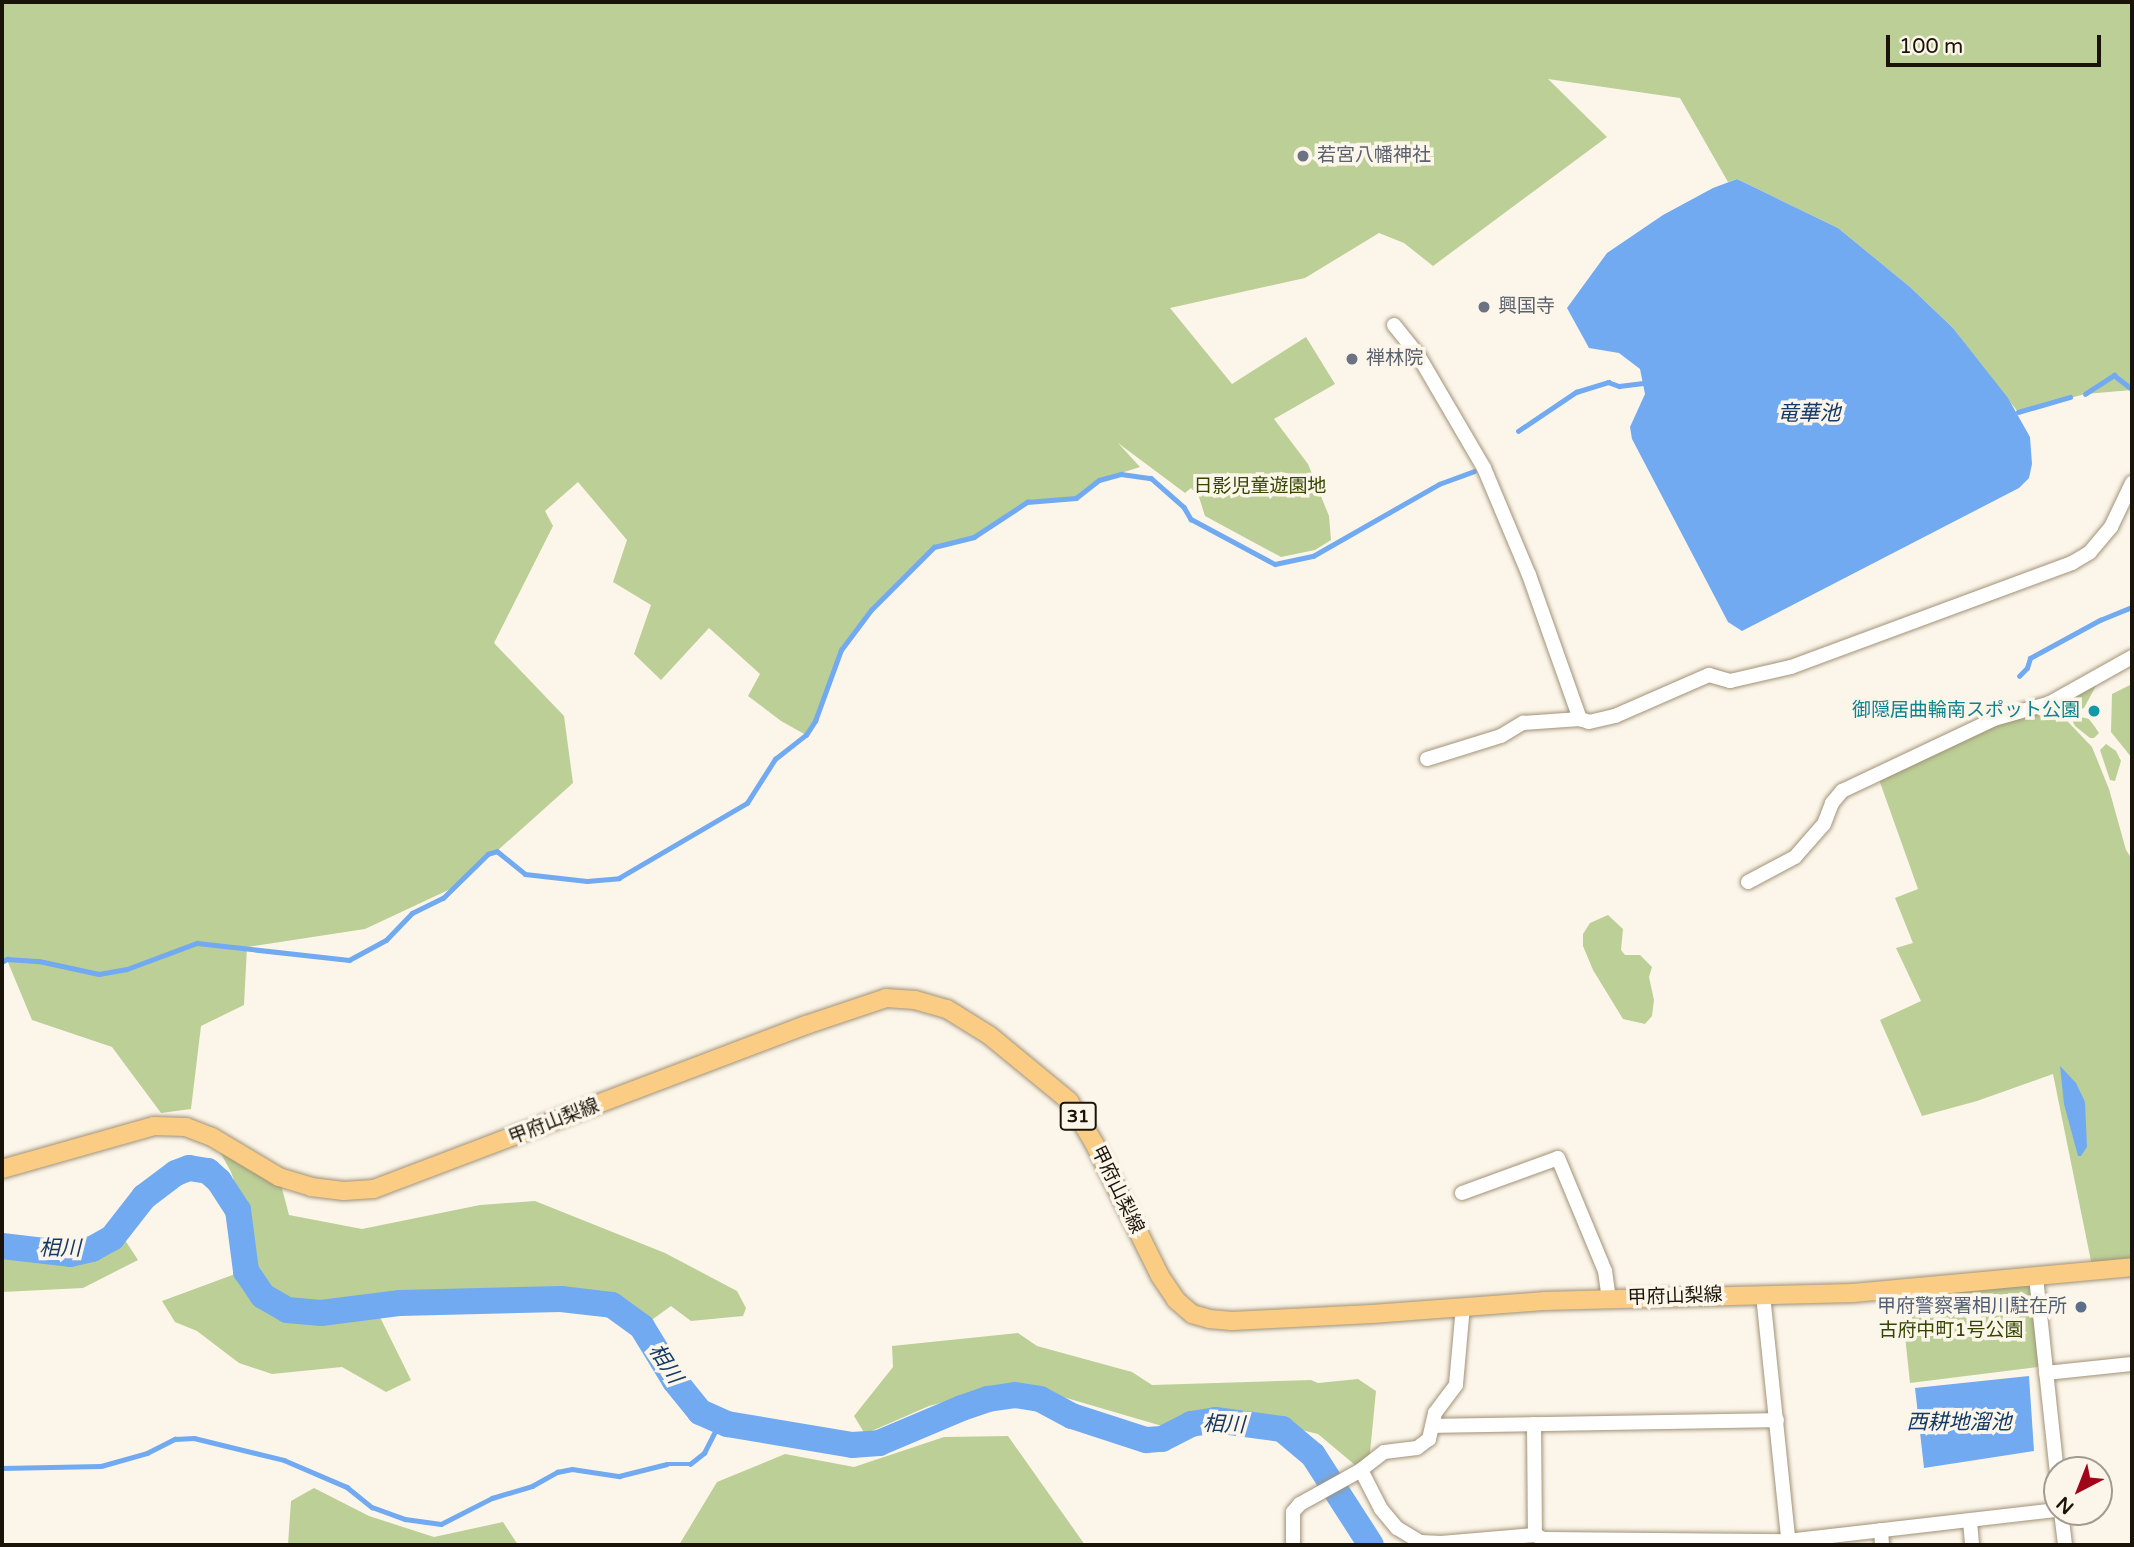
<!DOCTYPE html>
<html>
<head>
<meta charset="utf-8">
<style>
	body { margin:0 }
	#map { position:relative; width:2134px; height:1547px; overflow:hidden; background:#fcf6ea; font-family:"Varela Round","Noto Sans JP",sans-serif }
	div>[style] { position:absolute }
	.green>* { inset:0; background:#bccf97 }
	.water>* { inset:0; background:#71aaf0 }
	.stream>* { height:4.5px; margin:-2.25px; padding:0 2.25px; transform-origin:2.25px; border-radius:2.25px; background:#71aaf0 }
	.river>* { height:26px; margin:-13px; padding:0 13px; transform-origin:13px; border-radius:13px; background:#71aaf0 }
	.roads { filter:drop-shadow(0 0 2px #a19277) drop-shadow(0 0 2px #a19277) }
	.minor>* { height:14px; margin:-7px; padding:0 7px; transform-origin:7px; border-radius:7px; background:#fff }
	.major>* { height:18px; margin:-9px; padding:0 9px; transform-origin:9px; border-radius:9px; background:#fbcd84 }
	.dots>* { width:19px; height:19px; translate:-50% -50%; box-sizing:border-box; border:4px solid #fcf6ea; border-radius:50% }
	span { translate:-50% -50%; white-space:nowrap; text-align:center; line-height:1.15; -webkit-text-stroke:7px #fcf6ea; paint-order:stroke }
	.shield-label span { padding:2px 5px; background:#fcf6ea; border:2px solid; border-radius:5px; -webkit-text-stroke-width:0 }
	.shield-label { font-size:18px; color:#191309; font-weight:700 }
	.worship-label { font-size:19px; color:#5b616d }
	.left { translate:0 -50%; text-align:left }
	.park-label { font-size:19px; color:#344500 }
	.culture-label { font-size:19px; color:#0d838f }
	.right { translate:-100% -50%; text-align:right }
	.street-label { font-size:19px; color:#191309 }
	.service-label { font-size:19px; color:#4e5e75 }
	.water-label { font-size:21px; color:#133a66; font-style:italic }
	.frame { position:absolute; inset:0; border:4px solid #191309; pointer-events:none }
	.north { position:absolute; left:2043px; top:1456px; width:70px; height:70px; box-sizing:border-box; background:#fcf6ea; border:2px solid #a19b90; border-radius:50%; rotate:222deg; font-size:19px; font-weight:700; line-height:28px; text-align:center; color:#191309 }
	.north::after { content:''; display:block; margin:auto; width:24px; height:32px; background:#a20518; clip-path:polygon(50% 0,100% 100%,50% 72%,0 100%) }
	.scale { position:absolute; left:1886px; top:35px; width:215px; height:32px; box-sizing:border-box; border:4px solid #191309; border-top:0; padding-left:9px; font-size:21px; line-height:24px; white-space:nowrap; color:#191309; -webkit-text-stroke:5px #fcf6ea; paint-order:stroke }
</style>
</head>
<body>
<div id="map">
	<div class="green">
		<div style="clip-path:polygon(2px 2px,2132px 2px,2132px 390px,2085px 394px,2018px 412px,1953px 328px,1910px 287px,1838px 228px,1737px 179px,1728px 182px,1680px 98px,1548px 79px,1607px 137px,1433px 266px,1404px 243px,1379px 233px,1305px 278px,1170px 308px,1232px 384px,1306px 337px,1335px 384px,1274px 419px,1308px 464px,1329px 516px,1331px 540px,1315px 550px,1281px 557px,1205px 516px,1199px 497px,1191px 488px,1185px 493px,1118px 443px,1140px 467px,1099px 480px,1076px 498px,1027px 502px,974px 537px,934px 547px,871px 610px,841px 650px,815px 721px,806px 735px,781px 721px,748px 696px,760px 674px,709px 628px,661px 680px,634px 654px,651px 605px,613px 582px,627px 540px,578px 482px,545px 511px,553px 526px,494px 643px,564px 716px,573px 783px,497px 851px,488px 854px,459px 885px,365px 929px,247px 947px,244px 1005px,201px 1026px,191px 1109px,161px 1113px,112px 1047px,32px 1020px,7px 960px,2px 962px)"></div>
		<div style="clip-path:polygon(2098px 682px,2084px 708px,2065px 717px,2061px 701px)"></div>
		<div style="clip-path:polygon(2132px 684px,2132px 758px,2111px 732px,2112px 694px)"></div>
		<div style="clip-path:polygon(2050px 703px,2092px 747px,2109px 789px,2126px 850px,2132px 859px,2132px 1267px,2093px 1271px,2053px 1074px,1977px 1101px,1922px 1116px,1880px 1020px,1921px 1001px,1896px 948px,1913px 943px,1895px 898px,1918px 889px,1877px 774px)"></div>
		<div style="clip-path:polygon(2077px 716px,2089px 719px,2095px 727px,2099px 733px,2094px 738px,2090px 738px,2075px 726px,2073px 722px)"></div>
		<div style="clip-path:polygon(2106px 744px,2116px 751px,2121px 761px,2115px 781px,2110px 780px,2100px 750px)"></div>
		<div style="clip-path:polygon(1608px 915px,1623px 929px,1621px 950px,1625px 955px,1640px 955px,1652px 967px,1649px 977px,1654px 1000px,1652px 1016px,1645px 1024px,1623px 1019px,1593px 970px,1583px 946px,1583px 934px,1590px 923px)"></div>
		<div style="clip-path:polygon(212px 1137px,279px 1177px,289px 1215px,362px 1229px,480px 1205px,535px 1201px,665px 1253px,737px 1291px,746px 1308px,743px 1316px,691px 1321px,671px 1306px,642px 1327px,612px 1305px,589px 1300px,374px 1305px,411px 1380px,386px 1392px,342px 1367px,272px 1374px,239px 1363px,197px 1331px,175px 1322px,162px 1301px,246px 1270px,250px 1226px,231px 1172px)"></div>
		<div style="clip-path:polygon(123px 1237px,138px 1260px,83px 1288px,2px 1292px,2px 1246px,70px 1254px)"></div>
		<div style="clip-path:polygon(2036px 1277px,2046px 1366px,1910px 1383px,1900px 1289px)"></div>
		<div style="clip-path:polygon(1018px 1333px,1037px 1346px,1132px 1372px,1152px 1385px,1311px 1380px,1318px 1383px,1358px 1379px,1376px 1391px,1369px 1463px,1361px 1470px,1318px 1434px,1252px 1418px,1202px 1418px,1179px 1426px,1162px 1426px,1015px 1383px,929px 1406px,865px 1434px,854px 1416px,893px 1367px,892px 1346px)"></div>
		<div style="clip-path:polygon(1008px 1436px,1085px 1545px,679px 1545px,717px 1482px,785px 1454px,854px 1467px,944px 1437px)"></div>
		<div style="clip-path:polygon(314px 1488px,369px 1516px,434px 1537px,503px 1522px,518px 1545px,288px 1545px,291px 1501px)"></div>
	</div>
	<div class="water">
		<div style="clip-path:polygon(1737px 179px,1838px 228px,1910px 287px,1953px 328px,2008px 398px,2030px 437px,2032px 464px,2029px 478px,2019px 488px,1742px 631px,1728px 622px,1632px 439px,1630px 427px,1645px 394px,1640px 369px,1619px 353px,1589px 348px,1567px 308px,1607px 253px,1663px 215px,1713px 188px)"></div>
		<div style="clip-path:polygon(2060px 1066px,2076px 1083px,2085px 1102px,2087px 1147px,2081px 1156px,2078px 1156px,2064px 1104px)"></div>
		<div style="clip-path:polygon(2029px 1376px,2034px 1451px,1924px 1468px,1915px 1388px)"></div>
	</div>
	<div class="stream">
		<div style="left:2085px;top:394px;width:35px;rotate:-33deg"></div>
		<div style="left:2114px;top:375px;width:23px;rotate:38deg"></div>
		<div style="left:2018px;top:412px;width:54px;rotate:-16.1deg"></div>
		<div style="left:1518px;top:431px;width:70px;rotate:-33.9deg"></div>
		<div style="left:1576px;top:392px;width:34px;rotate:-17deg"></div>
		<div style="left:1608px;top:382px;width:12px;rotate:20deg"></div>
		<div style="left:1619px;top:386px;width:24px;rotate:-7deg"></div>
		<div style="left:2019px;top:676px;width:11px;rotate:-45deg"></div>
		<div style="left:2027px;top:668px;width:10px;rotate:-73deg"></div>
		<div style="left:2030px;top:658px;width:80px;rotate:-28.5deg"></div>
		<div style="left:2100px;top:620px;width:35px;rotate:-22deg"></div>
		<div style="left:2px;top:962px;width:6px;rotate:-31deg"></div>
		<div style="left:7px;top:959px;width:32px;rotate:4deg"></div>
		<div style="left:39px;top:961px;width:61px;rotate:12.2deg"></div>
		<div style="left:99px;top:974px;width:28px;rotate:-10deg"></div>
		<div style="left:127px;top:969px;width:75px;rotate:-20.4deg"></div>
		<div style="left:197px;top:943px;width:153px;rotate:6.4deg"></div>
		<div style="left:349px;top:960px;width:42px;rotate:-28.4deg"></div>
		<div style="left:386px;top:940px;width:37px;rotate:-46deg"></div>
		<div style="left:412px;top:913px;width:34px;rotate:-26deg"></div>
		<div style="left:443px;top:898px;width:63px;rotate:-44.4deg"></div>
		<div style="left:488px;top:854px;width:9px;rotate:-18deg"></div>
		<div style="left:497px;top:851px;width:36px;rotate:39deg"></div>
		<div style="left:525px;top:874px;width:62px;rotate:6.4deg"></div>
		<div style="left:587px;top:881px;width:32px;rotate:-5deg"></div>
		<div style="left:619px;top:878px;width:148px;rotate:-30.4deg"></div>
		<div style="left:747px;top:803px;width:52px;rotate:-57.5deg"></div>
		<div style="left:775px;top:759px;width:39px;rotate:-38deg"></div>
		<div style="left:806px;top:735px;width:17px;rotate:-57deg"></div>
		<div style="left:815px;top:721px;width:76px;rotate:-69.9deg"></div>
		<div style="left:841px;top:650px;width:50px;rotate:-53.1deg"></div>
		<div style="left:871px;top:610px;width:89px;rotate:-45deg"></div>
		<div style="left:934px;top:547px;width:41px;rotate:-14deg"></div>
		<div style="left:974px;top:537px;width:64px;rotate:-33.4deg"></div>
		<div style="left:1027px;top:502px;width:49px;rotate:-4.7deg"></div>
		<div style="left:1076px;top:498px;width:29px;rotate:-38deg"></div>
		<div style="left:1099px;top:480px;width:23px;rotate:-15deg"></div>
		<div style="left:1121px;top:474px;width:30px;rotate:8deg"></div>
		<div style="left:1151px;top:478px;width:44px;rotate:41.3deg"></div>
		<div style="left:1184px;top:507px;width:14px;rotate:60deg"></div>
		<div style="left:1191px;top:519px;width:95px;rotate:28.2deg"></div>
		<div style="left:1275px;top:564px;width:39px;rotate:-12deg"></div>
		<div style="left:1313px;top:556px;width:145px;rotate:-29.7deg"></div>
		<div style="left:1439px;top:484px;width:37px;rotate:-20deg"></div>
		<div style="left:2px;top:1468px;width:99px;rotate:-1.2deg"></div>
		<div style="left:101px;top:1466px;width:48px;rotate:-15.8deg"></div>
		<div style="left:147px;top:1453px;width:31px;rotate:-27deg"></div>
		<div style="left:175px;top:1439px;width:19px;rotate:-3deg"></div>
		<div style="left:194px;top:1438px;width:93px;rotate:13.7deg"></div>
		<div style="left:284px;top:1460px;width:69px;rotate:23.2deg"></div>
		<div style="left:347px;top:1487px;width:32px;rotate:39deg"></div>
		<div style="left:372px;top:1507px;width:35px;rotate:20deg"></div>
		<div style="left:405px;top:1519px;width:36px;rotate:8deg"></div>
		<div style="left:441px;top:1524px;width:57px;rotate:-27deg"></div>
		<div style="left:492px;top:1498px;width:42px;rotate:-16.7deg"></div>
		<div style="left:532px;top:1486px;width:29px;rotate:-29deg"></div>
		<div style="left:557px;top:1472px;width:15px;rotate:-11deg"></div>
		<div style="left:572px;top:1469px;width:48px;rotate:8.5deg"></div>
		<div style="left:619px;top:1476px;width:49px;rotate:-14deg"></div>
		<div style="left:667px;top:1464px;width:23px"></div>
		<div style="left:690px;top:1464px;width:18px;rotate:-38deg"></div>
		<div style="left:704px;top:1453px;width:36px;rotate:-63deg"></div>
	</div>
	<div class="river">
		<div style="left:2px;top:1246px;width:68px;rotate:6.7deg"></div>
		<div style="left:70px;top:1254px;width:23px;rotate:-13deg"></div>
		<div style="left:92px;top:1249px;width:23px;rotate:-29deg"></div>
		<div style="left:112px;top:1238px;width:52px;rotate:-52deg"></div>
		<div style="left:144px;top:1197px;width:40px;rotate:-37deg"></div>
		<div style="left:176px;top:1173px;width:14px;rotate:-21deg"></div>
		<div style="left:189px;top:1168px;width:19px;rotate:9deg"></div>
		<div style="left:208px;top:1171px;width:15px;rotate:42deg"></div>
		<div style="left:219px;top:1181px;width:35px;rotate:57deg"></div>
		<div style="left:238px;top:1210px;width:62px;rotate:82.5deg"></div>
		<div style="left:246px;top:1271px;width:30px;rotate:56deg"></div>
		<div style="left:263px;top:1296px;width:28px;rotate:30deg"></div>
		<div style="left:287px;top:1310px;width:34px;rotate:5deg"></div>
		<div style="left:321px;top:1313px;width:80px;rotate:-7.2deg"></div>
		<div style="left:400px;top:1303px;width:161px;rotate:-1.4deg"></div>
		<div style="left:561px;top:1299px;width:51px;rotate:6.7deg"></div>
		<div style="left:612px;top:1305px;width:37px;rotate:36deg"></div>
		<div style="left:642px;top:1327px;width:63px;rotate:58.6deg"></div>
		<div style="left:675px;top:1381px;width:40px;rotate:51deg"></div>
		<div style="left:700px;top:1412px;width:30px;rotate:24deg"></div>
		<div style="left:727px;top:1424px;width:127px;rotate:9.5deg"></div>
		<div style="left:852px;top:1445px;width:27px;rotate:-4deg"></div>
		<div style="left:879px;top:1443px;width:90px;rotate:-22.9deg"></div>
		<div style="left:962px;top:1408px;width:28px;rotate:-19deg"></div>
		<div style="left:988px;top:1399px;width:27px;rotate:-8deg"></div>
		<div style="left:1015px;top:1395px;width:25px;rotate:9deg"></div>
		<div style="left:1040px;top:1399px;width:36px;rotate:28deg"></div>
		<div style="left:1072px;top:1416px;width:78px;rotate:18deg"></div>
		<div style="left:1146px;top:1440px;width:16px;rotate:-4deg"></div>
		<div style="left:1162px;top:1439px;width:33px;rotate:-27deg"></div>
		<div style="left:1191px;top:1424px;width:24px;rotate:-9deg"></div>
		<div style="left:1215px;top:1420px;width:68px;rotate:7.7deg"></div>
		<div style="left:1282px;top:1429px;width:40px;rotate:40deg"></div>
		<div style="left:1313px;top:1455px;width:107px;rotate:57.2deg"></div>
	</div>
	<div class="roads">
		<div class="minor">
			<div style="left:1394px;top:325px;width:38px;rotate:51deg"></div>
			<div style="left:1418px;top:355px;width:131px;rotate:59.7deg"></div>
			<div style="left:1484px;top:468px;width:116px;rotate:67.2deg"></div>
			<div style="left:1529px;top:575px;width:153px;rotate:70.5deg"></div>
			<div style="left:1427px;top:759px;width:77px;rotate:-17.3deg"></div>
			<div style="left:1501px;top:736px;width:26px;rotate:-31deg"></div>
			<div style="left:1523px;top:723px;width:57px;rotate:-4deg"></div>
			<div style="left:1580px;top:719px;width:9px;rotate:18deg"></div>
			<div style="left:1589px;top:722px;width:27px;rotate:-13deg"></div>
			<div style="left:1615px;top:716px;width:103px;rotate:-23.6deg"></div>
			<div style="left:1709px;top:675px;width:22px;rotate:16deg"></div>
			<div style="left:1730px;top:681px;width:63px;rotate:-12.9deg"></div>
			<div style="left:1791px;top:667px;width:300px;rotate:-20.3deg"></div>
			<div style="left:2072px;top:563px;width:21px;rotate:-31deg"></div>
			<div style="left:2090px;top:552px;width:33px;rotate:-50deg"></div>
			<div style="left:2111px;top:527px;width:49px;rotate:-64.5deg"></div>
			<div style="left:1748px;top:882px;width:53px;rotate:-28deg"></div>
			<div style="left:1795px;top:857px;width:44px;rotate:-48.7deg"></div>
			<div style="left:1824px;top:824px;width:22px;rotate:-69deg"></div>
			<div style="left:1832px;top:803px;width:16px;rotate:-50deg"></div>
			<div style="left:1842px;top:791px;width:168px;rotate:-25.3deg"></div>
			<div style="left:1994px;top:719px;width:58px;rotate:-15.9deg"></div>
			<div style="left:2050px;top:703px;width:94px;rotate:-29.3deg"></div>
			<div style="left:1462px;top:1193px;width:102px;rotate:-20deg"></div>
			<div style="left:1558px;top:1158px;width:122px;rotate:67.4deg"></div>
			<div style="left:1605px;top:1271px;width:28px;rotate:82deg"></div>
			<div style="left:2036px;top:1277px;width:198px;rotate:83.9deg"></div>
			<div style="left:1763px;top:1295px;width:251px;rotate:84.1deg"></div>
			<div style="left:1463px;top:1306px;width:79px;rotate:95.1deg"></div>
			<div style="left:1456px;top:1385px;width:35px;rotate:127deg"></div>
			<div style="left:1435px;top:1413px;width:27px;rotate:103deg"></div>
			<div style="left:1429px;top:1439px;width:15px;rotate:143deg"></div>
			<div style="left:1417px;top:1448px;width:33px;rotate:173deg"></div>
			<div style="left:1384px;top:1452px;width:29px;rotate:142deg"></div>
			<div style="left:1361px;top:1470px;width:44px;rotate:62.9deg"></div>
			<div style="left:1381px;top:1509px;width:25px;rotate:50deg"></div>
			<div style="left:1397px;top:1528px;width:27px;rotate:31deg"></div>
			<div style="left:1420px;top:1542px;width:21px;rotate:3deg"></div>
			<div style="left:1441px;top:1543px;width:94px;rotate:-4.9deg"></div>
			<div style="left:1535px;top:1535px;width:10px;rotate:24deg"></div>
			<div style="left:1544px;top:1539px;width:244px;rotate:0.5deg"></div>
			<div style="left:1788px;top:1541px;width:271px;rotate:-6.6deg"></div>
			<div style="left:2046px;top:1373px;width:86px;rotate:-6deg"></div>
			<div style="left:1534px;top:1424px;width:111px;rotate:89.5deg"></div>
			<div style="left:1434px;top:1426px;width:343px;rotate:-1deg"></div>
			<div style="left:2061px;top:1512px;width:33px;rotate:83deg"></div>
			<div style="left:1970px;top:1521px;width:24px;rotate:85deg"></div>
			<div style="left:1881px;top:1530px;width:15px;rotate:86deg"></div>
			<div style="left:1293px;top:1545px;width:33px;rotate:-90deg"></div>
			<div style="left:1293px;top:1512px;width:11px;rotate:-49deg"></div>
			<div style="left:1300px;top:1504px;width:70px;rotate:-29.1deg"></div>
		</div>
		<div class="major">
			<div style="left:2px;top:1169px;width:158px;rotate:-15.8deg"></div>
			<div style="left:154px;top:1126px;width:32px;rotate:2deg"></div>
			<div style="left:186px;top:1127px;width:28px;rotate:21deg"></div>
			<div style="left:212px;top:1137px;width:78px;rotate:30.8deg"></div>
			<div style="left:279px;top:1177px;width:34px;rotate:17deg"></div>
			<div style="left:311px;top:1187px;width:33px;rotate:7deg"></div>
			<div style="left:344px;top:1191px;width:30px;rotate:-4deg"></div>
			<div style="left:374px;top:1189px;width:462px;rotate:-20.8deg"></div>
			<div style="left:806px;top:1025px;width:84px;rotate:-18.6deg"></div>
			<div style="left:886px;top:998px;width:29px;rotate:4deg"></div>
			<div style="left:915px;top:1000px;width:33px;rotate:16deg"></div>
			<div style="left:947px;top:1009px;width:49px;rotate:31.8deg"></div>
			<div style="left:989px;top:1035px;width:104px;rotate:39.5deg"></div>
			<div style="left:1069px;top:1101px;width:49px;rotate:59.2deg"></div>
			<div style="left:1094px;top:1143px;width:148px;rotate:63.6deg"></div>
			<div style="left:1160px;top:1276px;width:29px;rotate:56deg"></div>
			<div style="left:1176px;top:1300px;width:21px;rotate:41deg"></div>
			<div style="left:1192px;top:1314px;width:18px;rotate:16deg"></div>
			<div style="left:1209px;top:1319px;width:23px;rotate:5deg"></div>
			<div style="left:1232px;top:1321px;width:140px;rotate:-2.9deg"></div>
			<div style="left:1372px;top:1314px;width:172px;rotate:-4.3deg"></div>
			<div style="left:1544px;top:1301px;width:310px;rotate:-1.5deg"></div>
			<div style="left:1854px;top:1293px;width:279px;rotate:-5.3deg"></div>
		</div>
	</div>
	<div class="dots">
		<div style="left:1303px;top:156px;background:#6b7280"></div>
		<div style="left:1484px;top:307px;background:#6b7280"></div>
		<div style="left:1352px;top:359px;background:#6b7280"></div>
		<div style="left:2094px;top:711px;background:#0f9aa8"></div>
		<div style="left:2081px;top:1307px;background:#5c6f8a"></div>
	</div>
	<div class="shield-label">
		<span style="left:1078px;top:1116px">31</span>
	</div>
	<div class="worship-label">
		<span class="left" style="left:1317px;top:156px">若宮八幡神社</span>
		<span class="left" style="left:1498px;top:307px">興国寺</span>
		<span class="left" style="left:1366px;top:359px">禅林院</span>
	</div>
	<div class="park-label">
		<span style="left:1260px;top:487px">日影児童遊園地</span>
		<span style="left:1951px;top:1331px">古府中町1号公園</span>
	</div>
	<div class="culture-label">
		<span class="right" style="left:2080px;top:711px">御隠居曲輪南スポット公園</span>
	</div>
	<div class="street-label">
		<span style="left:554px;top:1122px;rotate:-21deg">甲府山梨線</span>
		<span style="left:1117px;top:1190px;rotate:64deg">甲府山梨線</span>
		<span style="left:1675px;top:1297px;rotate:-2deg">甲府山梨線</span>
	</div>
	<div class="service-label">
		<span class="right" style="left:2067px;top:1307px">甲府警察署相川駐在所</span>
	</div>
	<div class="water-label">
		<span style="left:1809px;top:414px">竜華池</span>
		<span style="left:60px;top:1249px">相川</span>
		<span style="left:665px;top:1364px;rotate:57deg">相川</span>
		<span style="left:1959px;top:1423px">西耕地溜池</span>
		<span style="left:1224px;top:1425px;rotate:2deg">相川</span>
	</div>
	<div class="frame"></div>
	<div class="north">N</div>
	<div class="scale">100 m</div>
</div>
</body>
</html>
